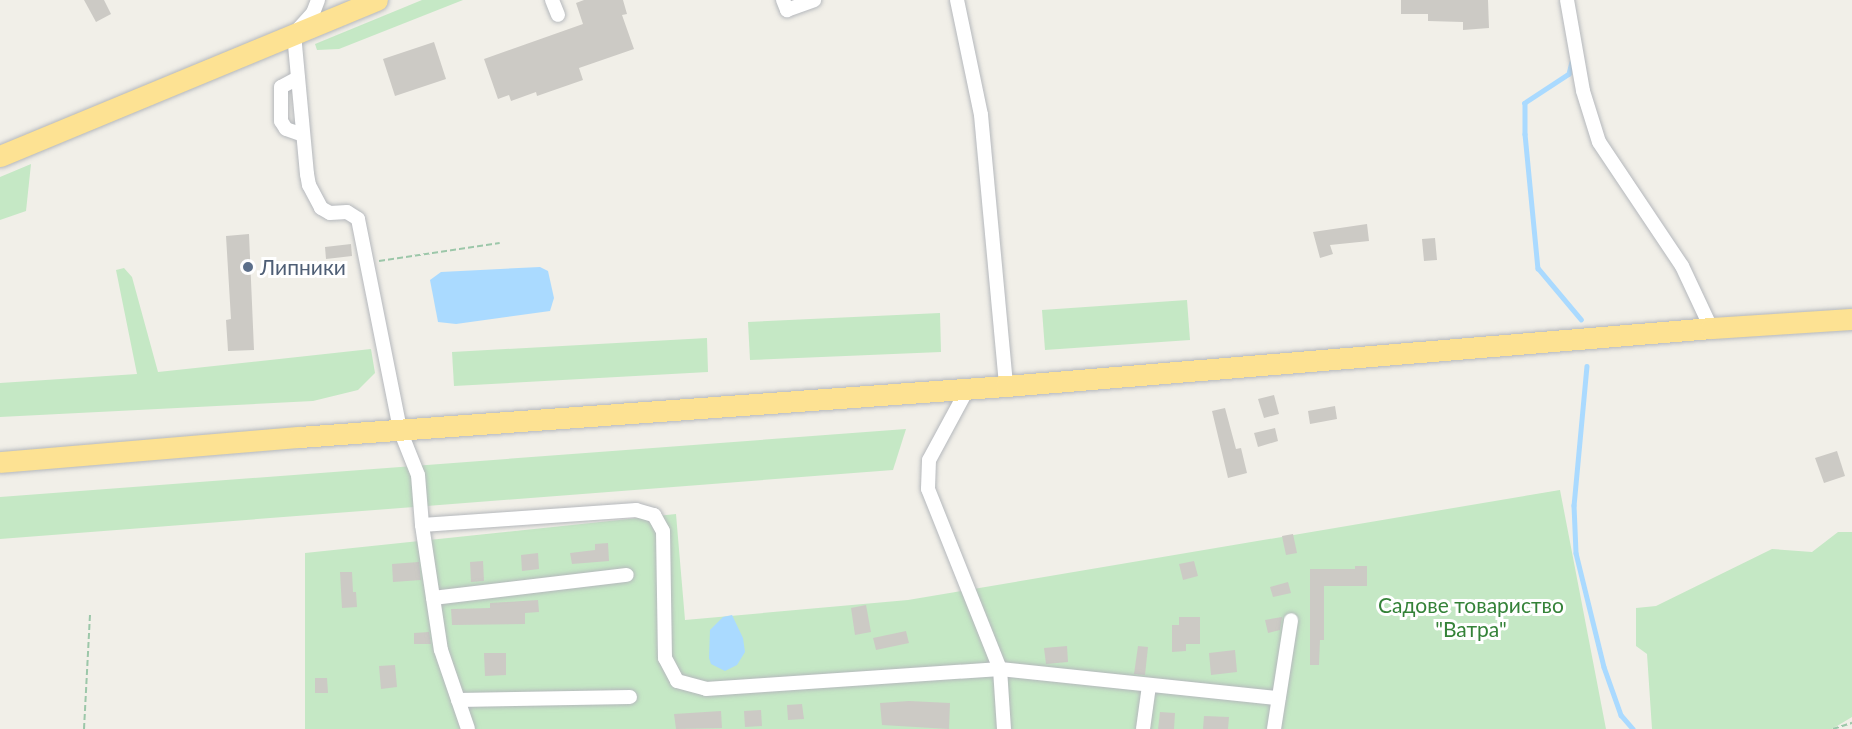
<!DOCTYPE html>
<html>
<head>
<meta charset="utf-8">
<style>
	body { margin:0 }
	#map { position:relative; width:1852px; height:729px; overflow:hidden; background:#f1efe8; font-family:Lato,sans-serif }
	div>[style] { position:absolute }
	.green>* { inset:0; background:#c5e8c5 }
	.water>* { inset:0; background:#aadaff }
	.stream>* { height:4.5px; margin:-2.25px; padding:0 2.25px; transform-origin:2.25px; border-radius:2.25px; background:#aadaff }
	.building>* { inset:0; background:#cccac5 }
	.path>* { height:2px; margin-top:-1px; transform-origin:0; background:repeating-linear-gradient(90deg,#9cc7a9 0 6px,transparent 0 9px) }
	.roads { filter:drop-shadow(0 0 2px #b5b8bc) drop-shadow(0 0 2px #b5b8bc) }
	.minor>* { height:14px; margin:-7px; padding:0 7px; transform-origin:7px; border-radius:7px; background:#fff }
	.highway>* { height:21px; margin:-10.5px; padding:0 10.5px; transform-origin:10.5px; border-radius:10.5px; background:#fde293 }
	.dots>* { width:16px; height:16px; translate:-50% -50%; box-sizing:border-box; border:3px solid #fff; border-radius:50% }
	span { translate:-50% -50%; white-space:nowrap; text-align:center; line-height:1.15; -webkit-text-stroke:6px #fff; paint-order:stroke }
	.service-label { font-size:21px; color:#4e5e75 }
	.left { translate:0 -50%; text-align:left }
	.park-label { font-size:21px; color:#348238 }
</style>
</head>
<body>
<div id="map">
	<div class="green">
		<div style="clip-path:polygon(422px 0,463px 0,339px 49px,317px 50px,315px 44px)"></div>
		<div style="clip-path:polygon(31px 164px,26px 211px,0 220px,0 177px)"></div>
		<div style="clip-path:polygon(124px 268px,132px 277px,158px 372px,371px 349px,375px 373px,358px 390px,313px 401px,0 417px,0 383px,137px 374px,116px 270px)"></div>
		<div style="clip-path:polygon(1187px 300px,1190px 340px,1045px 350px,1042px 310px)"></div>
		<div style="clip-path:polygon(940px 313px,941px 352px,750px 360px,748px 322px)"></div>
		<div style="clip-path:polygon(707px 338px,708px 372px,454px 386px,452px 352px)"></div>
		<div style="clip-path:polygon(906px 429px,893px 470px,0 539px,0 497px)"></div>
		<div style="clip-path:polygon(1560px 490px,1606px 729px,305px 729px,305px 553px,676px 514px,685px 620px,908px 600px)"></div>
		<div style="clip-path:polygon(1838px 532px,1852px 532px,1852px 717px,1832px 729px,1652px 729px,1647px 654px,1636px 646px,1636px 608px,1656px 606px,1772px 549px,1812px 552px)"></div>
	</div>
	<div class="water">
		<div style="clip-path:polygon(540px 267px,548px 271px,554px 298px,550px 311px,456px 324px,438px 322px,430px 280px,441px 272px)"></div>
		<div style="clip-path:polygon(732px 615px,743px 638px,745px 652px,737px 665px,725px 671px,711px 664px,709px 658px,710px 630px,723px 617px)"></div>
	</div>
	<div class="stream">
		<div style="left:1572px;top:62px;width:12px;rotate:104deg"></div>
		<div style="left:1569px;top:74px;width:53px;rotate:146.6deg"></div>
		<div style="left:1525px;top:103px;width:31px;rotate:90deg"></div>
		<div style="left:1525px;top:134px;width:135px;rotate:84.5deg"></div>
		<div style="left:1538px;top:268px;width:67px;rotate:49.9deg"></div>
		<div style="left:1587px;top:366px;width:140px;rotate:95.3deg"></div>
		<div style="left:1574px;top:505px;width:48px;rotate:87.6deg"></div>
		<div style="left:1576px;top:553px;width:117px;rotate:76.2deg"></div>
		<div style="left:1604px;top:667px;width:51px;rotate:70.5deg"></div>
		<div style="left:1621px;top:715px;width:18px;rotate:49deg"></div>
	</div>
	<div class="building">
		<div style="clip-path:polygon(84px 0,104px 0,111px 14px,96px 22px)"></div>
		<div style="clip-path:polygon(584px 0,623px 0,627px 14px,622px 15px,634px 49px,579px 68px,583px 80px,537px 96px,536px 92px,511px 101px,509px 95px,498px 99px,484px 59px,583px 24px,576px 3px)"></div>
		<div style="clip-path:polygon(1401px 0,1488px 0,1489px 28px,1463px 30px,1463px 22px,1428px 21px,1428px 14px,1401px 14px)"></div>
		<div style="clip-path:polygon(434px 42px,446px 79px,395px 96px,383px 59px)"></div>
		<div style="clip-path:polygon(1367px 224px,1369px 241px,1330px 245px,1333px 254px,1320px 258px,1313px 232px)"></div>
		<div style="clip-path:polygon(249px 234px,254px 350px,228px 351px,226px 320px,231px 319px,226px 236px)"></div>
		<div style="clip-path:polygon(1435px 238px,1437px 260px,1424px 261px,1422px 239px)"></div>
		<div style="clip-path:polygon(351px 244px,352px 256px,326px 259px,325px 247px)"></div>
		<div style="clip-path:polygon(1274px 395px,1279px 414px,1264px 418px,1258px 399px)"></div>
		<div style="clip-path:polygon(1335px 406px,1337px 419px,1310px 424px,1308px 411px)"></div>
		<div style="clip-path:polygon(1225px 408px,1236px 449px,1241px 448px,1247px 473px,1228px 478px,1212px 411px)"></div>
		<div style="clip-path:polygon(1275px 428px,1278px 441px,1258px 447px,1254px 433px)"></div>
		<div style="clip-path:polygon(1837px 451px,1845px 476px,1824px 483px,1815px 458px)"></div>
		<div style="clip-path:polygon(1293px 534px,1297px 553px,1286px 555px,1282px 536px)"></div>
		<div style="clip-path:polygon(608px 543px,609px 561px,572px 564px,570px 553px,595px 550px,595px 544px)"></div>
		<div style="clip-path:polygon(538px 553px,539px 569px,522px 571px,521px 555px)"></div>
		<div style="clip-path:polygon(483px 561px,484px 581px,471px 582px,470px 562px)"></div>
		<div style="clip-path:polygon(1194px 561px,1198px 576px,1183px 580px,1179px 564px)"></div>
		<div style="clip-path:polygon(419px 562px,421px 580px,393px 582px,392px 564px)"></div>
		<div style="clip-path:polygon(1355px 566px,1367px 566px,1367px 586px,1324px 586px,1324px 640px,1320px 640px,1319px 665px,1310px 665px,1310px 569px,1355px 569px)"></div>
		<div style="clip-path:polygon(340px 572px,352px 572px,353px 592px,356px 592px,357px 607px,342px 608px)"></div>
		<div style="clip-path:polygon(1288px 582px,1291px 593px,1273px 597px,1270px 587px)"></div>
		<div style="clip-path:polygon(538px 600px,539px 612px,525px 613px,525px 624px,452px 625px,451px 609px,490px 608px,490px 603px)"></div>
		<div style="clip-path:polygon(866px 605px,871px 632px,855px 635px,851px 608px)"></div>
		<div style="clip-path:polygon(1179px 617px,1200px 617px,1200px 644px,1186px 644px,1186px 651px,1172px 652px,1172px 625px,1179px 625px)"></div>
		<div style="clip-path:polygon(1282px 617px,1280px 630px,1268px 633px,1265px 620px)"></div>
		<div style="clip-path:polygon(906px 631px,909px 643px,876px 650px,873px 638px)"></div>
		<div style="clip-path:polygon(429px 632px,431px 644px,414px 644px,414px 633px)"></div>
		<div style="clip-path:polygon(1067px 646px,1068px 662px,1046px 664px,1044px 648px)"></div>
		<div style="clip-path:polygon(1138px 646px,1148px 647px,1145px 675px,1134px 674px)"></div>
		<div style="clip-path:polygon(1235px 650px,1237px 672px,1211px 675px,1209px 653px)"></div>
		<div style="clip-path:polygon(484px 653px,506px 653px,506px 675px,485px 676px)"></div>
		<div style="clip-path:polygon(395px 665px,397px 687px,381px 689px,379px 666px)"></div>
		<div style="clip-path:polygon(315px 678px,327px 678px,328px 693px,315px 693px)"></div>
		<div style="clip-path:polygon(909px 701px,950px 703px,949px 729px,882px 725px,880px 703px)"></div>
		<div style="clip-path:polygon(802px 704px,804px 719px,788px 720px,787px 705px)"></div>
		<div style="clip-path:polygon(761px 710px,762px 726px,745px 727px,744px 711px)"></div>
		<div style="clip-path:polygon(721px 711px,722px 728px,676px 729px,674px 714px)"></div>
		<div style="clip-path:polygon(1160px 712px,1175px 713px,1174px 729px,1158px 729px)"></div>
		<div style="clip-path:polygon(1204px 716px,1229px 717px,1228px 729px,1203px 729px)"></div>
	</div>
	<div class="path">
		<div style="left:379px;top:261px;width:122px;rotate:-8.5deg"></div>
		<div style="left:84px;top:729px;width:115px;rotate:-87deg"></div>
		<div style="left:1833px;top:729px;width:20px;rotate:-18deg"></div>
	</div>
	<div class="roads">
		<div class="minor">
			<div style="left:318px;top:0;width:14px;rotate:111deg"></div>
			<div style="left:313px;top:13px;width:28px;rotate:132deg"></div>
			<div style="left:294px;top:34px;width:141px;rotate:84.7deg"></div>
			<div style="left:307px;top:174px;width:11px;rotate:80deg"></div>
			<div style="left:309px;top:185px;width:26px;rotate:62deg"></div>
			<div style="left:321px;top:208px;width:10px;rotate:29deg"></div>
			<div style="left:330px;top:213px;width:17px;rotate:-3deg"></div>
			<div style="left:347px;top:212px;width:13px;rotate:32deg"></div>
			<div style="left:358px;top:219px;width:215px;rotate:78.7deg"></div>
			<div style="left:400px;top:430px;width:48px;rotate:68.2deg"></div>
			<div style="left:418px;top:475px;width:50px;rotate:85.4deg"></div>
			<div style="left:422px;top:525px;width:126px;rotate:81.4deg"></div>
			<div style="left:441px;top:650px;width:83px;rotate:71.1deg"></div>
			<div style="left:552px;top:0;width:16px;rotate:68deg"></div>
			<div style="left:783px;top:0;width:11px;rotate:68deg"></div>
			<div style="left:787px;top:10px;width:29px;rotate:-20deg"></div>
			<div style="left:957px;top:0;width:117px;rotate:78.2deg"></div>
			<div style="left:981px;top:115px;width:272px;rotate:84.7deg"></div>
			<div style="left:1567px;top:0;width:92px;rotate:80deg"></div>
			<div style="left:1583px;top:91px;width:53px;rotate:72.6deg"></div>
			<div style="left:1599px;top:142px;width:149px;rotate:56.2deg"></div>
			<div style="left:1682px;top:266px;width:68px;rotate:64.9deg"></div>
			<div style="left:298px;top:78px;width:19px;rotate:152deg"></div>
			<div style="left:281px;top:87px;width:34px;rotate:90deg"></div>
			<div style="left:281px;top:121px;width:9px;rotate:58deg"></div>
			<div style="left:286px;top:129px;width:18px;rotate:19deg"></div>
			<div style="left:968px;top:388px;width:82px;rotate:118.4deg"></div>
			<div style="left:929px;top:460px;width:29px;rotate:92deg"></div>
			<div style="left:928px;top:489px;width:194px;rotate:68.2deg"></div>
			<div style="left:1000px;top:669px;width:60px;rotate:86.2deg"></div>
			<div style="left:422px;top:525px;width:215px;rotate:-4deg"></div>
			<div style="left:636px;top:510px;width:19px;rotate:16deg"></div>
			<div style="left:654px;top:515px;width:18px;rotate:61deg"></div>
			<div style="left:663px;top:531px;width:127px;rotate:89.1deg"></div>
			<div style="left:665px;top:658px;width:26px;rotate:62deg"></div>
			<div style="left:677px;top:681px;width:30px;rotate:15deg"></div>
			<div style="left:706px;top:689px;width:295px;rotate:-3.9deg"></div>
			<div style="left:1000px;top:669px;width:280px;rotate:6deg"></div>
			<div style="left:433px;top:598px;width:195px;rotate:-6.8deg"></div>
			<div style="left:458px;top:700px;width:172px;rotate:-1deg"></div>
			<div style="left:1143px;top:729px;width:43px;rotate:-82.1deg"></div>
			<div style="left:1274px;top:729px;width:110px;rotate:-81.1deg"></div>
		</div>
		<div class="highway">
			<div style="left:0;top:156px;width:408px;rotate:-22.5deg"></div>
			<div style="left:0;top:462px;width:300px;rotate:-4.8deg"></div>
			<div style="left:299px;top:437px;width:709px;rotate:-4.13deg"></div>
			<div style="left:1006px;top:386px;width:707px;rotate:-4.7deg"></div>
			<div style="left:1711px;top:328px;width:141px;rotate:-3.7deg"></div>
		</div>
	</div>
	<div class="dots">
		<div style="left:248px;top:267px;background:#5c6f8a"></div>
	</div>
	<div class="service-label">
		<span class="left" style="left:260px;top:267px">Липники</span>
	</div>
	<div class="park-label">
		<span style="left:1471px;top:617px">Садове товариство<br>"Ватра"</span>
	</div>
</div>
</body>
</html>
